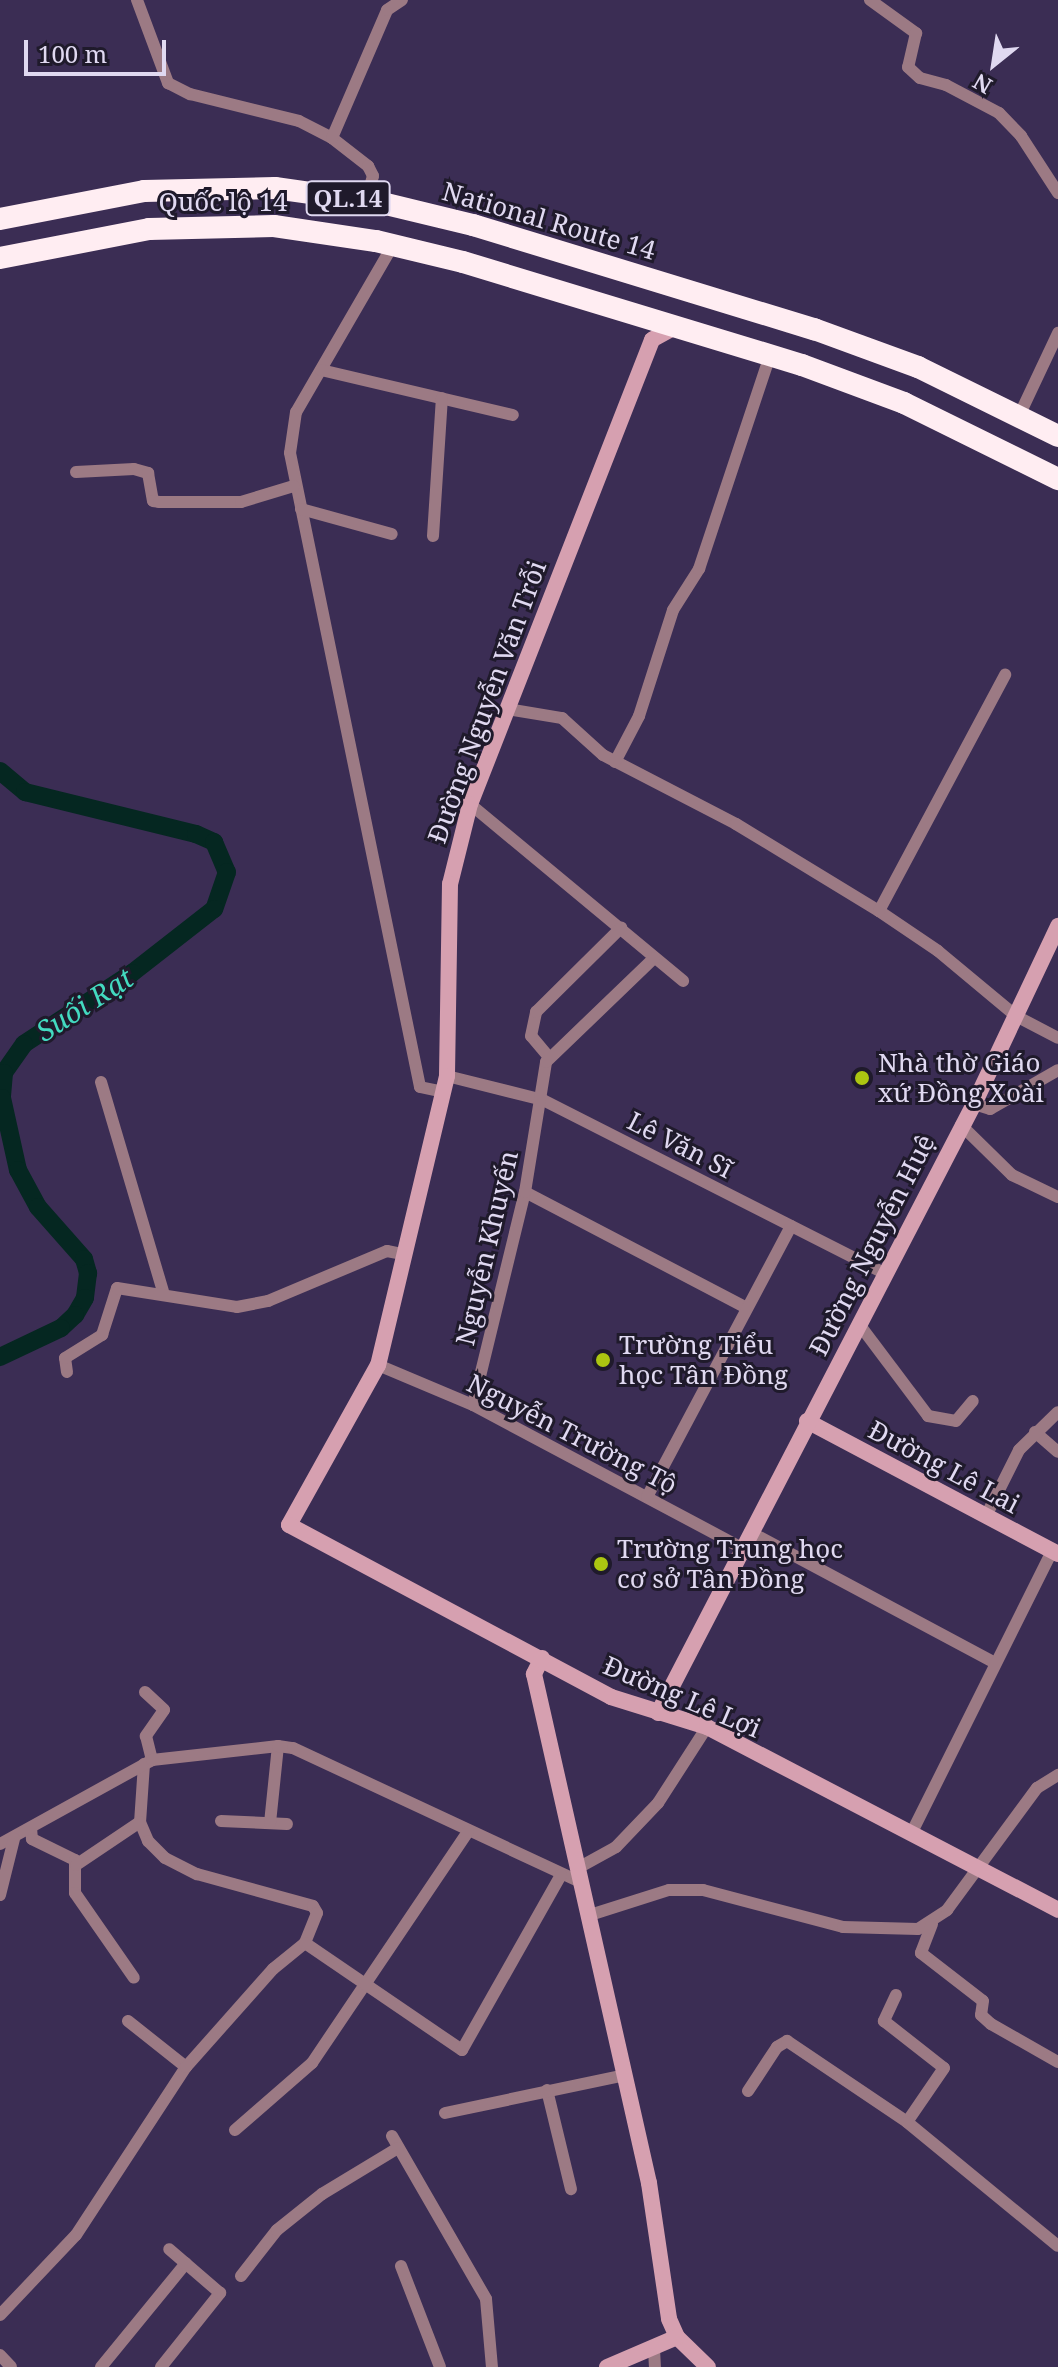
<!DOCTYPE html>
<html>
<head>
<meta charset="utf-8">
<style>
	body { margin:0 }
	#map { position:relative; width:1058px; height:2367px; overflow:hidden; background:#3b2d54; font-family:"Noto Serif",serif }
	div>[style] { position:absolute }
	.river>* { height:18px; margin:-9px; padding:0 9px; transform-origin:9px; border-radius:9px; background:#052721 }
	.street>* { height:12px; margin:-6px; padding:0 6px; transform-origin:6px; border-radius:6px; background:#9c7a84 }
	.secondary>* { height:16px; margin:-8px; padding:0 8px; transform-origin:8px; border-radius:8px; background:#d6a0b0 }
	.highway>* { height:22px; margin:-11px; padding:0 11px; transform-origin:11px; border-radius:11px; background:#ffedf2 }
	.dots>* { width:22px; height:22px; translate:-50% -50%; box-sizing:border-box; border:4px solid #1f1a2b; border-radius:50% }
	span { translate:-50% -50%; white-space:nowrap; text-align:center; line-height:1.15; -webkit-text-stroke:6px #1f1a2b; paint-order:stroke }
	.shield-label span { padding:2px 6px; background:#1f1a2b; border:2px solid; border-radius:6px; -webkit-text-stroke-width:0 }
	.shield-label { font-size:24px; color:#e0d9f1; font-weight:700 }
	.street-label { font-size:26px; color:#e0d9f1 }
	.poi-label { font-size:26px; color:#e0d9f1 }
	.left { translate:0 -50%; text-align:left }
	.water-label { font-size:28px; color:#43dac0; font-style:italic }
	.north { position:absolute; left:954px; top:24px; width:80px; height:80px; -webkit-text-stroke:6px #1f1a2b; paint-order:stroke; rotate:210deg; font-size:22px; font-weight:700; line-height:32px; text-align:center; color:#e0d9f1 }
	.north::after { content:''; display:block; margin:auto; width:28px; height:36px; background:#e0d9f1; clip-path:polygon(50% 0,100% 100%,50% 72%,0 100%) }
	.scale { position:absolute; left:24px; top:40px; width:142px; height:36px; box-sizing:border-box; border:4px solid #e0d9f1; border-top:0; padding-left:10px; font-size:24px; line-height:28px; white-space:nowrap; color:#e0d9f1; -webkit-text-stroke:6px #1f1a2b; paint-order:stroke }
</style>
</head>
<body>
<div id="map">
	<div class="river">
		<div style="left:0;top:771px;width:33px;rotate:40deg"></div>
		<div style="left:25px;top:792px;width:176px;rotate:13.8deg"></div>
		<div style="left:196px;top:834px;width:20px;rotate:24deg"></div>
		<div style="left:214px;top:842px;width:33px;rotate:67deg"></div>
		<div style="left:227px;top:872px;width:39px;rotate:109deg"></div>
		<div style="left:214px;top:909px;width:104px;rotate:142deg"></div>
		<div style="left:132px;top:973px;width:129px;rotate:146.7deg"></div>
		<div style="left:24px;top:1044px;width:35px;rotate:125deg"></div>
		<div style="left:4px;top:1073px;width:25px;rotate:95deg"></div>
		<div style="left:2px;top:1098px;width:74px;rotate:77.5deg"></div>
		<div style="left:18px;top:1170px;width:42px;rotate:61.6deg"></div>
		<div style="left:38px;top:1207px;width:69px;rotate:48.5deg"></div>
		<div style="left:84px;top:1259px;width:15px;rotate:74deg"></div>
		<div style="left:88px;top:1273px;width:25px;rotate:97deg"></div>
		<div style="left:85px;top:1298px;width:20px;rotate:120deg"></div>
		<div style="left:75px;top:1315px;width:19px;rotate:137deg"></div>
		<div style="left:61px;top:1328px;width:68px;rotate:154.6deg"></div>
	</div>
	<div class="street">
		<div style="left:137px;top:0;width:89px;rotate:69.5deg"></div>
		<div style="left:168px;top:83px;width:25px;rotate:27deg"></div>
		<div style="left:190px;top:94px;width:112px;rotate:13.9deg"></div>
		<div style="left:299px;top:121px;width:37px;rotate:27deg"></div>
		<div style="left:332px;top:138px;width:46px;rotate:37.9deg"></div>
		<div style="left:368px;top:166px;width:11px;rotate:63deg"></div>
		<div style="left:373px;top:176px;width:26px;rotate:106deg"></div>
		<div style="left:870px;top:0;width:57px;rotate:35.7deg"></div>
		<div style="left:916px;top:33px;width:35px;rotate:103deg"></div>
		<div style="left:908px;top:67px;width:16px;rotate:43deg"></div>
		<div style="left:920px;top:78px;width:27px;rotate:15deg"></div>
		<div style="left:946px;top:85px;width:60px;rotate:27.8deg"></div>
		<div style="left:999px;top:113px;width:32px;rotate:46deg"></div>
		<div style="left:1021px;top:136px;width:68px;rotate:57deg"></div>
		<div style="left:332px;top:138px;width:139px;rotate:-66.7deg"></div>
		<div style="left:387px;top:10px;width:18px;rotate:-34deg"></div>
		<div style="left:393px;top:245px;width:193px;rotate:120.1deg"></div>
		<div style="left:296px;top:412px;width:41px;rotate:98.3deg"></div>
		<div style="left:290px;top:453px;width:647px;rotate:78.41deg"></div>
		<div style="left:420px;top:1087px;width:24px;rotate:12deg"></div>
		<div style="left:321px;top:370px;width:197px;rotate:13.2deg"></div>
		<div style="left:1019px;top:416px;width:92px;rotate:-64.8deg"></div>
		<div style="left:76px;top:472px;width:58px;rotate:-3deg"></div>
		<div style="left:134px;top:469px;width:15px;rotate:16deg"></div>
		<div style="left:148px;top:473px;width:28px;rotate:80deg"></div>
		<div style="left:153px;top:501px;width:6px;rotate:9deg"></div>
		<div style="left:159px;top:502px;width:82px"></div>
		<div style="left:241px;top:502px;width:55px;rotate:-16.8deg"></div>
		<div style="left:301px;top:509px;width:94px;rotate:15.4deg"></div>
		<div style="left:433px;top:536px;width:138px;rotate:-86.3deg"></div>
		<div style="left:507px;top:709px;width:56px;rotate:9.3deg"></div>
		<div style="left:562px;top:718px;width:55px;rotate:42.1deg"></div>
		<div style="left:603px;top:755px;width:150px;rotate:27.4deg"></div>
		<div style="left:736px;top:824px;width:167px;rotate:31.3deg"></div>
		<div style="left:879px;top:911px;width:71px;rotate:34.1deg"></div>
		<div style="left:938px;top:951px;width:102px;rotate:39.8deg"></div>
		<div style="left:1016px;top:1016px;width:47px;rotate:27.6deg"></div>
		<div style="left:615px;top:762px;width:52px;rotate:-62.4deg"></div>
		<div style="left:639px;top:716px;width:111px;rotate:-72.2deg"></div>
		<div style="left:673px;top:610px;width:49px;rotate:-57.6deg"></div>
		<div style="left:699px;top:569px;width:225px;rotate:-71.6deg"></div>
		<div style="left:470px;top:804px;width:277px;rotate:39.7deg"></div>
		<div style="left:879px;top:911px;width:268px;rotate:-61.9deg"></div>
		<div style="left:548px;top:1056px;width:26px;rotate:-130deg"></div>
		<div style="left:531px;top:1036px;width:25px;rotate:-78deg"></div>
		<div style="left:536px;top:1012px;width:120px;rotate:-44.7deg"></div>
		<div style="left:447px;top:1076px;width:99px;rotate:14deg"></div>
		<div style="left:543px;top:1100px;width:382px;rotate:26.9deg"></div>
		<div style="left:101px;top:1082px;width:218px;rotate:73.5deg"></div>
		<div style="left:974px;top:1104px;width:17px;rotate:17deg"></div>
		<div style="left:990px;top:1109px;width:78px;rotate:-29.8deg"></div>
		<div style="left:961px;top:1125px;width:71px;rotate:44.4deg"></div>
		<div style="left:1012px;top:1175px;width:51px;rotate:25.6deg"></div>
		<div style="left:525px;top:1192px;width:250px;rotate:27.6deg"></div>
		<div style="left:859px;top:1324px;width:115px;rotate:53.1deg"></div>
		<div style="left:928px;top:1416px;width:28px;rotate:10deg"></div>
		<div style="left:956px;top:1421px;width:26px;rotate:-50deg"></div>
		<div style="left:378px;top:1365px;width:103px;rotate:22.8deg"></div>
		<div style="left:473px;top:1405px;width:305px;rotate:28deg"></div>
		<div style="left:67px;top:1372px;width:14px;rotate:-98deg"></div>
		<div style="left:65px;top:1358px;width:44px;rotate:-31.9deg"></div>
		<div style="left:102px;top:1335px;width:49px;rotate:-72.3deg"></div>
		<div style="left:117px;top:1288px;width:121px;rotate:9deg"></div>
		<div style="left:237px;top:1307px;width:32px;rotate:-11deg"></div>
		<div style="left:268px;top:1301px;width:129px;rotate:-22.8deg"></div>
		<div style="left:387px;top:1251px;width:16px;rotate:11deg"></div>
		<div style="left:473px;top:1405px;width:219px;rotate:-76.3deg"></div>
		<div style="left:525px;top:1192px;width:132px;rotate:-80.8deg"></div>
		<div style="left:546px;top:1062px;width:150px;rotate:-43.9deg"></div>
		<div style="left:1035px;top:1432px;width:30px;rotate:41deg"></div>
		<div style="left:647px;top:1497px;width:307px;rotate:-62deg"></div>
		<div style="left:986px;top:1516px;width:74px;rotate:-63.4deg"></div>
		<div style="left:1019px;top:1450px;width:54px;rotate:-44.3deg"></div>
		<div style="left:750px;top:1532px;width:278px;rotate:28.1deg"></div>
		<div style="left:145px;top:1692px;width:26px;rotate:43deg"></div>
		<div style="left:164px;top:1710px;width:32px;rotate:125deg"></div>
		<div style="left:146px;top:1736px;width:25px;rotate:76deg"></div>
		<div style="left:144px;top:1764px;width:58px;rotate:93.9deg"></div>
		<div style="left:140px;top:1822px;width:21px;rotate:67deg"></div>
		<div style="left:148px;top:1841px;width:24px;rotate:45deg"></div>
		<div style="left:165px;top:1858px;width:36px;rotate:27deg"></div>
		<div style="left:197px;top:1874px;width:120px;rotate:15.4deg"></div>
		<div style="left:313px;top:1906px;width:8px;rotate:60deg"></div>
		<div style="left:317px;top:1913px;width:32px;rotate:112deg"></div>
		<div style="left:221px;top:1821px;width:66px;rotate:2.6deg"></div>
		<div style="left:270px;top:1823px;width:77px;rotate:-84.1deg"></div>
		<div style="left:31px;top:1828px;width:11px;rotate:85deg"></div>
		<div style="left:32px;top:1839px;width:48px;rotate:26deg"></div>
		<div style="left:75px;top:1860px;width:33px;rotate:90deg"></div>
		<div style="left:75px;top:1893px;width:103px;rotate:55.2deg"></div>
		<div style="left:911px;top:1834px;width:316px;rotate:-63.5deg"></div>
		<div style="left:0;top:1844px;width:174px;rotate:-28.9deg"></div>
		<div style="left:152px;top:1760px;width:127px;rotate:-6.3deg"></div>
		<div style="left:278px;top:1746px;width:15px;rotate:8deg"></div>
		<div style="left:293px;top:1748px;width:318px;rotate:25deg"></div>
		<div style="left:76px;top:1865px;width:77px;rotate:-33.9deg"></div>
		<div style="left:578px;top:1868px;width:43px;rotate:-28.9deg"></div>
		<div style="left:616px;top:1847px;width:61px;rotate:-46.3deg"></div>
		<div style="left:658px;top:1803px;width:90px;rotate:-57.2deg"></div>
		<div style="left:0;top:1895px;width:58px;rotate:-76deg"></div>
		<div style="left:590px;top:1915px;width:83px;rotate:-17.6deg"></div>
		<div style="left:669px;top:1890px;width:34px"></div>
		<div style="left:703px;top:1890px;width:145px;rotate:14.8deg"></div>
		<div style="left:843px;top:1927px;width:75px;rotate:1.5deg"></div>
		<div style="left:918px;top:1929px;width:35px;rotate:-33deg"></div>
		<div style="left:947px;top:1910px;width:152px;rotate:-53.6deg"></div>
		<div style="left:1037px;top:1788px;width:25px;rotate:-32deg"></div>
		<div style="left:932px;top:1924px;width:31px;rotate:111deg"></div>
		<div style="left:921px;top:1953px;width:78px;rotate:37.7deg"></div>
		<div style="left:983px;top:2001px;width:14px;rotate:98deg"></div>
		<div style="left:981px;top:2015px;width:13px;rotate:42deg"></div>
		<div style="left:991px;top:2024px;width:77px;rotate:29.6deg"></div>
		<div style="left:896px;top:1995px;width:29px;rotate:115deg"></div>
		<div style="left:884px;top:2021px;width:76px;rotate:38.1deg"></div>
		<div style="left:944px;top:2068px;width:65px;rotate:124.4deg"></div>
		<div style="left:128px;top:2021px;width:74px;rotate:38.4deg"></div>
		<div style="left:547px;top:2090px;width:102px;rotate:76.4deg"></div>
		<div style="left:748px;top:2091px;width:53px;rotate:-56.6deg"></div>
		<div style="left:777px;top:2047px;width:12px;rotate:-31deg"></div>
		<div style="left:787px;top:2041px;width:145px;rotate:34deg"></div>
		<div style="left:907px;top:2122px;width:195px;rotate:39.4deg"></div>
		<div style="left:445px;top:2113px;width:185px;rotate:-11.9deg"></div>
		<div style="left:235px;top:2130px;width:102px;rotate:-41deg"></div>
		<div style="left:312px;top:2063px;width:279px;rotate:-56deg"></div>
		<div style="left:392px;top:2136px;width:188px;rotate:60deg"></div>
		<div style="left:486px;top:2299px;width:68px;rotate:85deg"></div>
		<div style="left:401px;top:2266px;width:108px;rotate:68.9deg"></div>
		<div style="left:241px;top:2276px;width:58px;rotate:-52deg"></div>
		<div style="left:277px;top:2230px;width:58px;rotate:-38.7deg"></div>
		<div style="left:322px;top:2194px;width:89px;rotate:-31.2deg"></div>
		<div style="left:0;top:2315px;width:110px;rotate:-46.5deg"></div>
		<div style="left:76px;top:2235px;width:201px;rotate:-56.8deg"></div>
		<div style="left:186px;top:2067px;width:131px;rotate:-48.4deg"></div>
		<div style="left:273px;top:1969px;width:41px;rotate:-39.1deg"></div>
		<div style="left:305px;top:1943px;width:190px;rotate:34.3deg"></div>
		<div style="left:462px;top:2050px;width:201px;rotate:-60.5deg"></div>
		<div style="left:654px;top:2349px;width:18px;rotate:87deg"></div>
		<div style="left:0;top:2355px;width:16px;rotate:47deg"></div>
		<div style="left:101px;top:2367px;width:134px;rotate:-50.7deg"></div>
		<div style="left:161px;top:2367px;width:95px;rotate:-51.4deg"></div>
		<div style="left:220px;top:2293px;width:67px;rotate:-139.2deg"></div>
	</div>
	<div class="secondary">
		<div style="left:675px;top:327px;width:26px;rotate:151deg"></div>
		<div style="left:652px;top:340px;width:498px;rotate:111.4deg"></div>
		<div style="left:470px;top:804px;width:82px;rotate:104deg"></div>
		<div style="left:450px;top:884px;width:192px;rotate:90.9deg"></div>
		<div style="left:447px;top:1076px;width:297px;rotate:103.4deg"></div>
		<div style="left:378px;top:1365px;width:183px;rotate:119.1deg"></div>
		<div style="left:289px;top:1525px;width:365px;rotate:28.1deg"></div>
		<div style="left:611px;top:1697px;width:101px;rotate:17.4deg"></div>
		<div style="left:707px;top:1727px;width:396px;rotate:27.5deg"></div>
		<div style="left:807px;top:1421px;width:284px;rotate:27.9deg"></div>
		<div style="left:542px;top:1658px;width:18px;rotate:117deg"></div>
		<div style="left:534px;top:1674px;width:522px;rotate:77.27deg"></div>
		<div style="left:649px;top:2183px;width:137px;rotate:81.6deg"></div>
		<div style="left:669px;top:2319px;width:20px;rotate:66deg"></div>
		<div style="left:677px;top:2337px;width:43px;rotate:44.1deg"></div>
		<div style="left:658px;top:1713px;width:686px;rotate:-62.58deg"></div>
		<div style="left:974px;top:1104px;width:197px;rotate:-64.7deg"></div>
		<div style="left:607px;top:2367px;width:76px;rotate:-23.2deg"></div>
	</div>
	<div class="highway">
		<div style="left:0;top:219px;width:147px;rotate:-11deg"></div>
		<div style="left:144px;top:191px;width:131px;rotate:-1.3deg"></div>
		<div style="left:275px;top:188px;width:108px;rotate:8deg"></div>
		<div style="left:382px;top:203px;width:94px;rotate:13.6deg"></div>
		<div style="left:473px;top:225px;width:357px;rotate:17deg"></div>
		<div style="left:814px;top:329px;width:111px;rotate:20.1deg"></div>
		<div style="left:918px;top:367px;width:156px;rotate:26.2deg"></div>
		<div style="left:0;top:258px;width:152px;rotate:-11deg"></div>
		<div style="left:149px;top:229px;width:125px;rotate:-1.4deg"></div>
		<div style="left:274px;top:226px;width:103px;rotate:8.4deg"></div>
		<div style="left:376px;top:241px;width:89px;rotate:13.6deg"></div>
		<div style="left:463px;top:262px;width:354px;rotate:16.9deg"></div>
		<div style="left:802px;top:365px;width:109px;rotate:20.4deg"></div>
		<div style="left:904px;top:403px;width:172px;rotate:26.3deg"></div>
	</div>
	<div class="dots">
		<div style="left:862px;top:1078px;background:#acc611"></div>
		<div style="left:603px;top:1360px;background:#acc611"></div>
		<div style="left:601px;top:1564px;background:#acc611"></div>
	</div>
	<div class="shield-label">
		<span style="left:348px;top:198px">QL.14</span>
	</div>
	<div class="street-label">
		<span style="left:223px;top:202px">Quốc lộ 14</span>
		<span style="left:549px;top:221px;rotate:16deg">National Route 14</span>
		<span style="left:487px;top:702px;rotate:-70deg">Đường Nguyễn Văn Trỗi</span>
		<span style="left:680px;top:1145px;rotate:27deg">Lê Văn Sĩ</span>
		<span style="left:872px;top:1245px;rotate:-63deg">Đường Nguyễn Huệ</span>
		<span style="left:487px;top:1248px;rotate:-77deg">Nguyễn Khuyến</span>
		<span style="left:572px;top:1434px;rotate:27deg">Nguyễn Trường Tộ</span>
		<span style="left:944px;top:1467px;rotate:28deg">Đường Lê Lai</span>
		<span style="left:682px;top:1697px;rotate:23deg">Đường Lê Lợi</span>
	</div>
	<div class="poi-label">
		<span class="left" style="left:878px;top:1078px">Nhà thờ Giáo<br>xứ Đồng Xoài</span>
		<span class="left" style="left:619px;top:1360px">Trường Tiểu<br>học Tân Đồng</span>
		<span class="left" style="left:617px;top:1564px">Trường Trung học<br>cơ sở Tân Đồng</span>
	</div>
	<div class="water-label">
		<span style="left:84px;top:1004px;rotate:-33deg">Suối Rạt</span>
	</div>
	<div class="north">N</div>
	<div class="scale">100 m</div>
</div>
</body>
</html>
